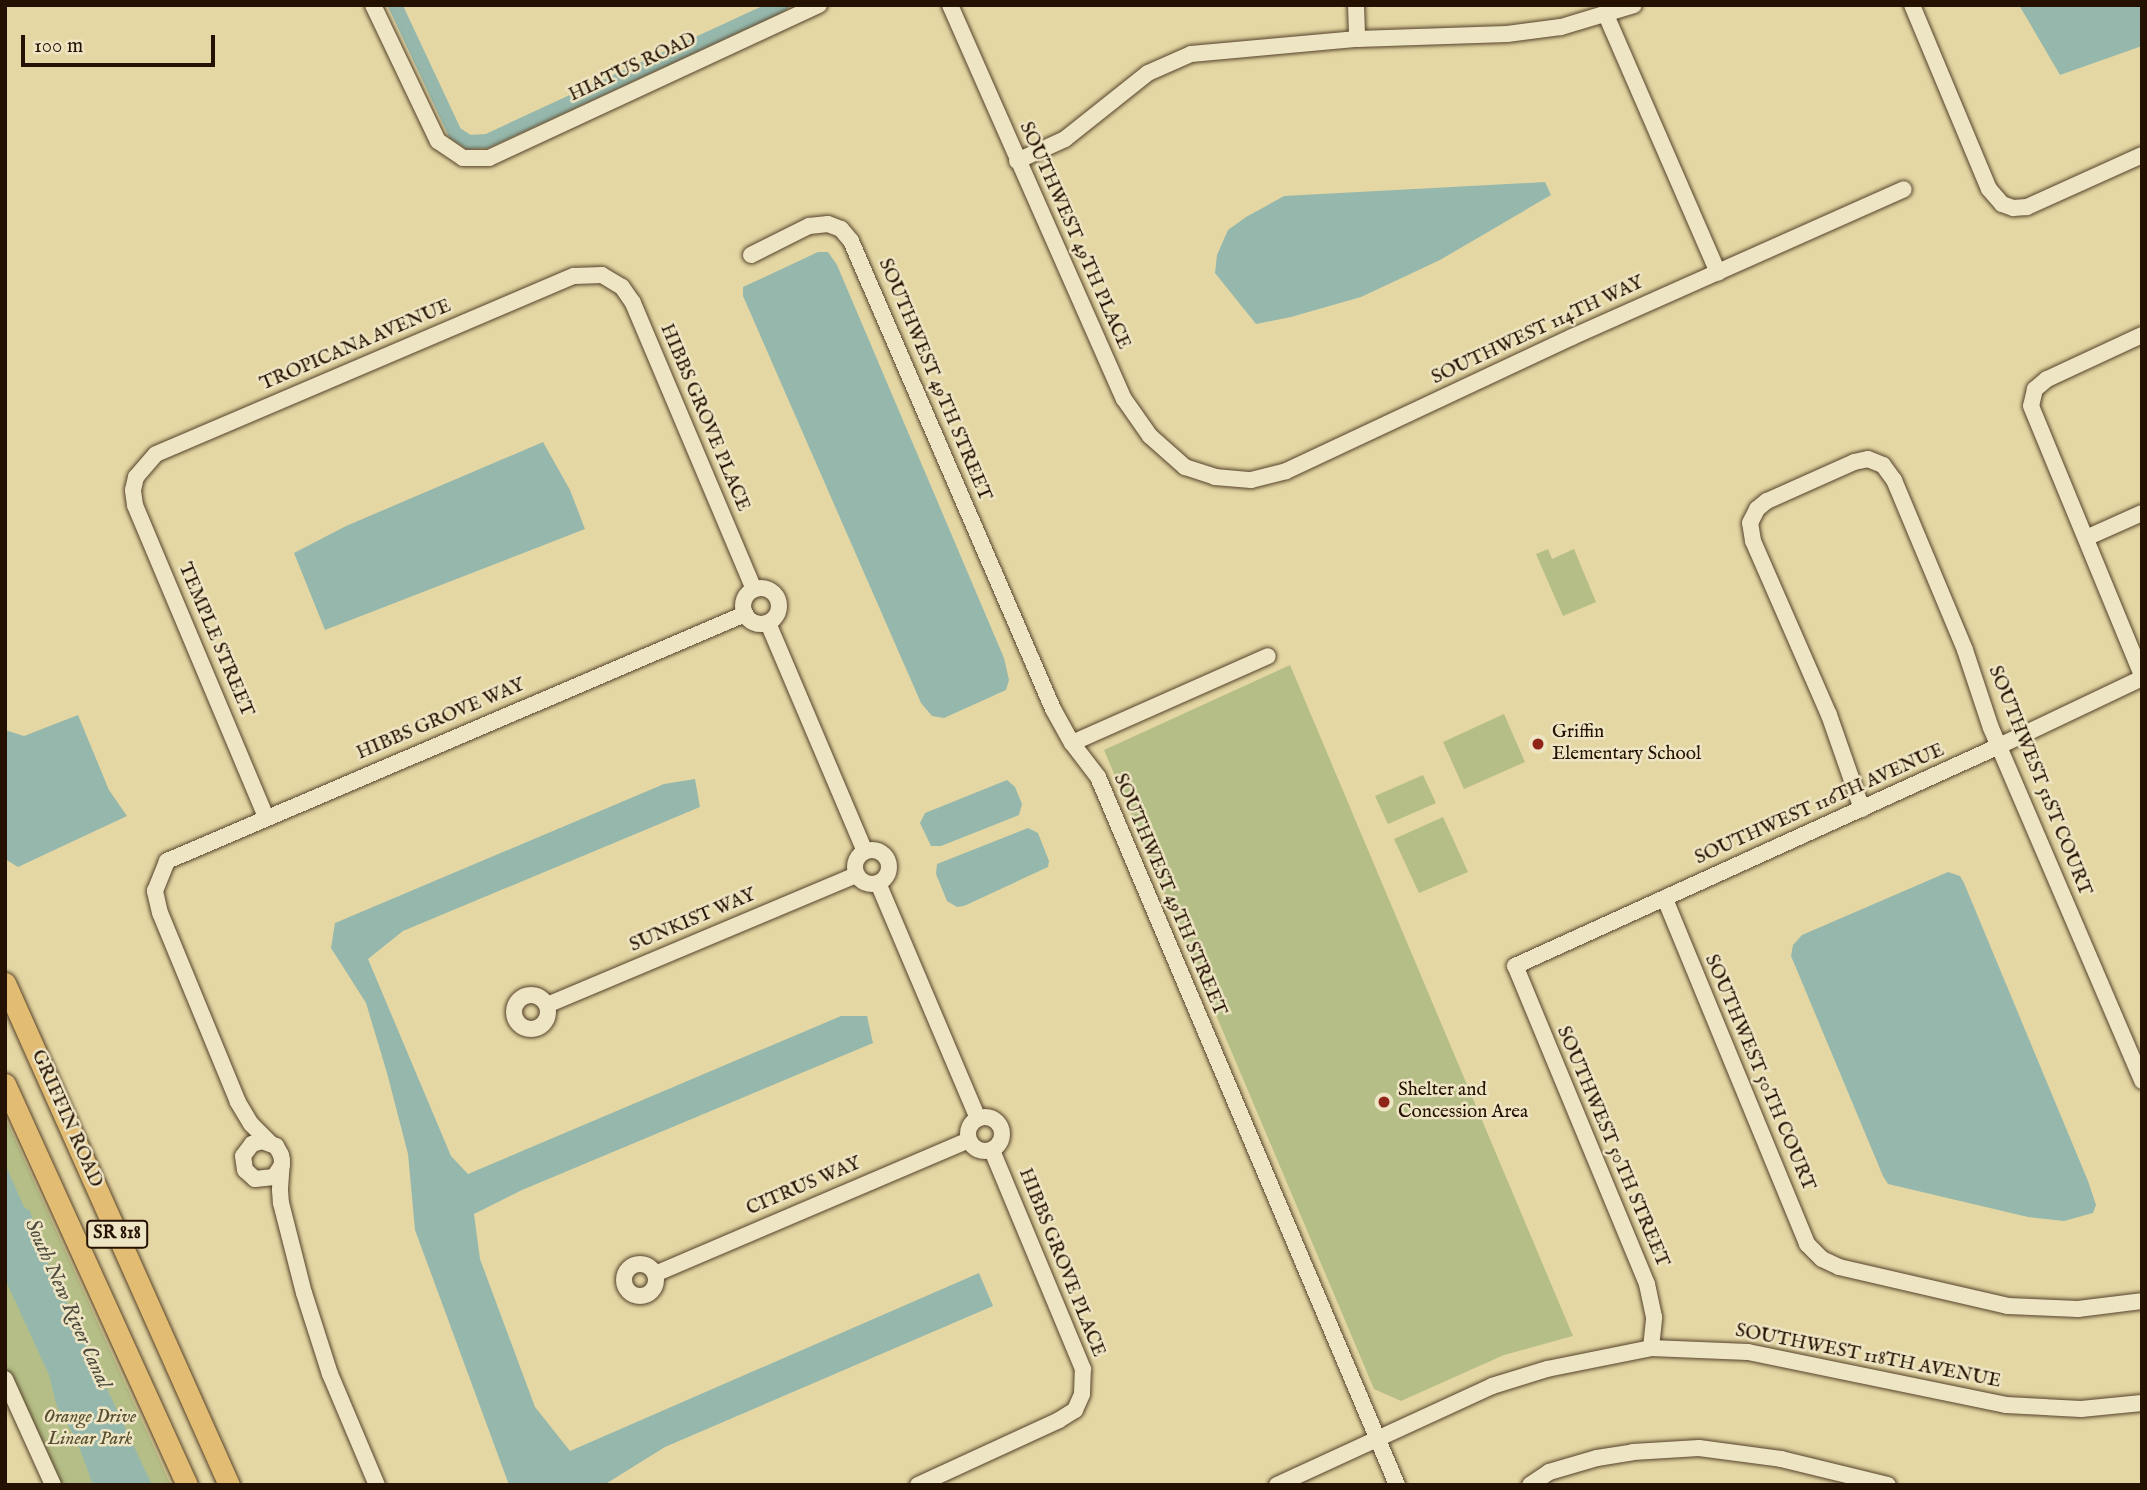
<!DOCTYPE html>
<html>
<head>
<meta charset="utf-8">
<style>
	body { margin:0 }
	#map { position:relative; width:2147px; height:1490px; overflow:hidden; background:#e5d7a4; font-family:"IM FELL English",serif }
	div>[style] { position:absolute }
	.green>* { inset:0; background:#b5be86 }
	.water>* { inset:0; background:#96b8ac }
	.canal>* { height:14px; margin:-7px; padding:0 7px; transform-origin:7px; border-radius:7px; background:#96b8ac }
	.roads { filter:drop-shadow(0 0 2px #55422a) drop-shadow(0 0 2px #55422a) }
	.minor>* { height:16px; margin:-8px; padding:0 8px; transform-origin:8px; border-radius:8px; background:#eee5c4 }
	.minor>.ring { margin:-8px; padding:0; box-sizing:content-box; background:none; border:16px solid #eee5c4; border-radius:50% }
	.major>* { height:21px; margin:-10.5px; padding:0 10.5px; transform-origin:10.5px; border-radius:10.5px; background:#e2bc72 }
	.dots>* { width:19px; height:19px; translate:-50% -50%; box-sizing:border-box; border:4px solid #eee5c4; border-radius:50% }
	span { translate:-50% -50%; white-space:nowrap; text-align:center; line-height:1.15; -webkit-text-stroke:5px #eee5c4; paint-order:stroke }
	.shield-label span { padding:2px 5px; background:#eee5c4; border:2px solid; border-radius:5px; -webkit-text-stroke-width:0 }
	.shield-label { font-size:18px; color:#251101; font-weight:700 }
	.street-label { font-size:19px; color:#251101 }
	.poi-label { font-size:19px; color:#251101 }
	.left { translate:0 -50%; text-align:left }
	.park-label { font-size:19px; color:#574e30; font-style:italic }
	.water-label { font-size:21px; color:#4d4b3d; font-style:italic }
	.frame { position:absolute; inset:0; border:7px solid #251101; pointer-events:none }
	.scale { position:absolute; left:21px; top:35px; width:194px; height:32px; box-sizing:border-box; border:4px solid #251101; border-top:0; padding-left:9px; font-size:21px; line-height:24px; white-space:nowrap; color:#251101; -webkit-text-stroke:5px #eee5c4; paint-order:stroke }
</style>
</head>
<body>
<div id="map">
	<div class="green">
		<div style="clip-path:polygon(1548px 549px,1552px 559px,1574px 549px,1596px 602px,1563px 616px,1536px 554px)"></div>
		<div style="clip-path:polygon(1290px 665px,1573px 1336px,1504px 1355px,1401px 1401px,1374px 1389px,1104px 750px)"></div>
		<div style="clip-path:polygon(1504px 714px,1525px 762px,1464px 789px,1443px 742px)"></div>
		<div style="clip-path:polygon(1423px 775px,1436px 803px,1388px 824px,1375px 796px)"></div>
		<div style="clip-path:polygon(1443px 817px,1468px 872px,1419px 893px,1394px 839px)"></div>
		<div style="clip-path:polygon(5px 1117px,171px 1485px,59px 1485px,5px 1365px)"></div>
	</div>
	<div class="water">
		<div style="clip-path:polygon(2019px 5px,2142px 5px,2142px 46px,2060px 75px)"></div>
		<div style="clip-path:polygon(1545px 182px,1551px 195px,1440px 260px,1361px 297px,1291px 317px,1256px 324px,1215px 273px,1217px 255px,1228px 230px,1246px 217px,1284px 196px)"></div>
		<div style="clip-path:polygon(818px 252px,828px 252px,837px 265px,1004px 658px,1009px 680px,1006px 690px,944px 718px,932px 716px,921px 703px,743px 296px,743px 287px)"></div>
		<div style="clip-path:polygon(543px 442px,570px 490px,585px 529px,325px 630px,294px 553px,346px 526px)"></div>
		<div style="clip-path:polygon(78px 715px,109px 790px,127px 816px,18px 867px,5px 859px,5px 730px,24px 736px)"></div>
		<div style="clip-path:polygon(695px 779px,700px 807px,403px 931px,368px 959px,451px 1156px,468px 1174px,841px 1016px,867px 1016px,873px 1043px,522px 1190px,474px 1214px,480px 1259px,535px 1407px,570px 1451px,979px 1273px,993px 1306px,665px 1447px,604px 1485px,509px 1485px,415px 1230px,408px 1154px,387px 1073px,366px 1003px,331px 948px,335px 923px,664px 784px)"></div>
		<div style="clip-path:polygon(1007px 780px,1015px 787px,1022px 804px,1019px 815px,941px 846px,931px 846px,920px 823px,925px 813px)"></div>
		<div style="clip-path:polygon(1028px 828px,1038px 833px,1049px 861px,1048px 867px,964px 906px,957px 907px,947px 901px,936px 874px,937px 864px)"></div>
		<div style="clip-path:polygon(1948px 872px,1960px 876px,1964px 883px,2088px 1181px,2096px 1205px,2093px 1213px,2064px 1221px,2028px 1217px,1888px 1184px,1883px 1176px,1791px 956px,1793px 945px,1802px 935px)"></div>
		<div style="clip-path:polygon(5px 1164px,24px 1207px,30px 1211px,43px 1252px,152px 1485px,93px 1485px,76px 1439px,57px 1407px,49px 1375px,5px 1279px)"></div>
	</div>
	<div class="canal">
		<div style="left:395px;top:5px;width:141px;rotate:64.9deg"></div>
		<div style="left:455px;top:133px;width:17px;rotate:33deg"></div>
		<div style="left:469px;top:142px;width:18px;rotate:-3deg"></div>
		<div style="left:487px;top:141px;width:325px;rotate:-24.8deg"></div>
	</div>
	<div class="roads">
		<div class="minor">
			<div style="left:373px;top:5px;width:151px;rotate:64.5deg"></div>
			<div style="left:438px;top:141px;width:30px;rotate:34deg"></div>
			<div style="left:463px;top:158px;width:26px"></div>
			<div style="left:489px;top:158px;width:364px;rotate:-24.9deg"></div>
			<div style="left:950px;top:5px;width:431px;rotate:66.2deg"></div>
			<div style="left:1124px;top:399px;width:45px;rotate:54.9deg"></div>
			<div style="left:1150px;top:436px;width:47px;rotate:41.5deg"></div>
			<div style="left:1185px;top:467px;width:32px;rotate:18deg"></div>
			<div style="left:1215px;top:477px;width:36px;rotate:5deg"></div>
			<div style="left:1251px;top:480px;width:36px;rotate:-14deg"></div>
			<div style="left:1286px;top:471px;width:316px;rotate:-25.1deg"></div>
			<div style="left:1572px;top:337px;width:363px;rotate:-24deg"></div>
			<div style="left:1356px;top:5px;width:34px;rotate:88deg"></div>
			<div style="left:1912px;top:5px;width:199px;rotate:67.3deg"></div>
			<div style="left:1989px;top:189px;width:20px;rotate:49deg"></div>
			<div style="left:2002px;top:204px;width:12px;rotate:20deg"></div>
			<div style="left:2013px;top:208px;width:14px;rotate:-4deg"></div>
			<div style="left:2027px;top:207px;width:126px;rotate:-24.3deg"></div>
			<div style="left:1606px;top:15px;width:281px;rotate:66.5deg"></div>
			<div style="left:1017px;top:161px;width:53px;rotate:-24.6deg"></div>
			<div style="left:1065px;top:139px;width:106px;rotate:-38.5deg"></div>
			<div style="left:1148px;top:73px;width:47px;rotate:-23.8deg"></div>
			<div style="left:1191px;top:54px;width:167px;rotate:-5.2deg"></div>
			<div style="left:1357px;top:39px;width:150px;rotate:-1.9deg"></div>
			<div style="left:1507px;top:34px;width:54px;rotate:-7.4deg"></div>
			<div style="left:1561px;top:27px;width:76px;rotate:-16.8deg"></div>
			<div style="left:751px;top:255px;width:65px;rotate:-26.6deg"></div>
			<div style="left:809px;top:226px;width:19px;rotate:-6deg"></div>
			<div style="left:828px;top:224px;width:14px;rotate:21deg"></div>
			<div style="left:841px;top:229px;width:16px;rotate:50deg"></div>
			<div style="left:851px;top:241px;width:510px;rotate:66.65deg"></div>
			<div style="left:1053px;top:709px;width:39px;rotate:61deg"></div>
			<div style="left:1072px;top:743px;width:43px;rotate:52.6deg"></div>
			<div style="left:1098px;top:777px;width:769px;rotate:67.1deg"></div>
			<div style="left:2142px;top:335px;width:105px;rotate:155.1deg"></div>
			<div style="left:2047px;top:379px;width:16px;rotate:140deg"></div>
			<div style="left:2035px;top:389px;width:17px;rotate:103deg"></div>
			<div style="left:2031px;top:406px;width:291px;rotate:67.6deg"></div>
			<div style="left:2086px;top:538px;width:61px;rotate:-24.1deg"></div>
			<div class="ring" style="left:743px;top:588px;width:20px;height:20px"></div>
			<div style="left:768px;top:623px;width:248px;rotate:67deg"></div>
			<div style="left:1072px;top:743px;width:214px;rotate:-23.9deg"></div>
			<div style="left:1862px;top:809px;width:100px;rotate:-109.3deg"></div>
			<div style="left:1829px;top:715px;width:190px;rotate:-113.6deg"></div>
			<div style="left:1753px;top:541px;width:18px;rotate:-99deg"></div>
			<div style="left:1750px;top:523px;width:16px;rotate:-63deg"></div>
			<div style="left:1757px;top:509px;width:13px;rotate:-39deg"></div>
			<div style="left:1767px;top:501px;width:95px;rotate:-24.1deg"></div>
			<div style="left:1854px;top:462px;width:14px;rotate:-12deg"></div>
			<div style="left:1868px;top:459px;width:16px;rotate:22deg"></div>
			<div style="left:1883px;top:465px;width:19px;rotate:54deg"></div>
			<div style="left:1894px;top:480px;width:184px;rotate:67.3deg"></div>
			<div style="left:1965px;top:650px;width:82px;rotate:71.6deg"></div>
			<div style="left:1991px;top:728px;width:384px;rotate:66.8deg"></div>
			<div style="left:266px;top:817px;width:338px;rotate:-112.8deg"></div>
			<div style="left:135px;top:505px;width:15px;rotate:-98deg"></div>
			<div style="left:133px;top:490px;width:13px;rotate:-77deg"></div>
			<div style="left:136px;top:477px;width:30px;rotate:-49deg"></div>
			<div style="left:156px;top:454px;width:454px;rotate:-23.1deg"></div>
			<div style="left:574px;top:276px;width:28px;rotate:-2deg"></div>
			<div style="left:602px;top:275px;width:23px;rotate:31deg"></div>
			<div style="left:622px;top:287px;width:19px;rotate:55deg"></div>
			<div style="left:633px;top:303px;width:311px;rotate:67.1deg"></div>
			<div class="ring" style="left:855px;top:850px;width:18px;height:18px"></div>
			<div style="left:878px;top:883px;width:256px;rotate:67deg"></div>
			<div style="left:1665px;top:899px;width:373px;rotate:67.6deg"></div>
			<div style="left:1807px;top:1244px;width:21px;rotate:45deg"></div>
			<div style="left:1822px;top:1259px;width:19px;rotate:25deg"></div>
			<div style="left:1839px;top:1267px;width:173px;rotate:13deg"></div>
			<div style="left:2008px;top:1306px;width:70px;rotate:2.5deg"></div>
			<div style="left:2078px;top:1309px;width:64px;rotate:-7.1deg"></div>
			<div class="ring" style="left:514px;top:995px;width:18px;height:18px"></div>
			<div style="left:547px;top:1005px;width:335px;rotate:-22.8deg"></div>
			<div class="ring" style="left:968px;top:1117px;width:18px;height:18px"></div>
			<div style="left:271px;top:1144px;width:28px;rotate:-135deg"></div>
			<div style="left:251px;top:1124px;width:26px;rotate:-121deg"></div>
			<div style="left:238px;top:1102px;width:204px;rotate:-112.4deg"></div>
			<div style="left:160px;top:913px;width:23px;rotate:-103deg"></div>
			<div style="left:155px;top:891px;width:32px;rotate:-68deg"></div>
			<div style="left:167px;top:861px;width:629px;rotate:-23.14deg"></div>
			<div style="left:282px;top:1165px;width:14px;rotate:124deg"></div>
			<div style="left:274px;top:1177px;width:19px;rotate:174deg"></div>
			<div style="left:255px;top:1179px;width:13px;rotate:-138deg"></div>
			<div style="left:245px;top:1170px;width:14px;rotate:-98deg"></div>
			<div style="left:243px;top:1156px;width:15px;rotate:-53deg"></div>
			<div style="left:252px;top:1144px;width:10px;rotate:-17deg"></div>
			<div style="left:262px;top:1141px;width:15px;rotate:20deg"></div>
			<div style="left:276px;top:1146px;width:10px;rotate:61deg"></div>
			<div style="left:281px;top:1155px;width:5px;rotate:79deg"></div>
			<div style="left:282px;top:1160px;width:30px;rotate:94deg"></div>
			<div style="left:280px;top:1190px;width:13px;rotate:86deg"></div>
			<div style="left:281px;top:1203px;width:93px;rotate:75.7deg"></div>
			<div style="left:304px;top:1293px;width:85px;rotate:72.2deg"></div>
			<div style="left:330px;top:1374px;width:121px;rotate:67.1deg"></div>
			<div class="ring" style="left:624px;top:1264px;width:16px;height:16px"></div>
			<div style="left:655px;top:1274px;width:341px;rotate:-23.1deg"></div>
			<div style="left:1651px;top:1348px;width:31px;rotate:-84deg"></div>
			<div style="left:1654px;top:1317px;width:34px;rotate:-102deg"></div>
			<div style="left:1647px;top:1284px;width:344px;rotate:-112.5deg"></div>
			<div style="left:1515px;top:966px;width:532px;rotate:-24.44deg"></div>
			<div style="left:1999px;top:746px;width:158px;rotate:-25.4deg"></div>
			<div style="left:5px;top:1379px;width:116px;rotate:65.6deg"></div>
			<div style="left:918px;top:1485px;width:155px;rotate:-24.7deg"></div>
			<div style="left:1059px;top:1420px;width:19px;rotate:-32deg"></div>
			<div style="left:1075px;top:1410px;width:17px;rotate:-66deg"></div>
			<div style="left:1082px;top:1394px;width:25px;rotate:-88deg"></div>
			<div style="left:1083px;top:1369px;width:237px;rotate:-112.6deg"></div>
			<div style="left:1277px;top:1485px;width:237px;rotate:-24.7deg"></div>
			<div style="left:1492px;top:1386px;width:58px;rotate:-17.2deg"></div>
			<div style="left:1547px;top:1369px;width:106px;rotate:-11.4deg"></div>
			<div style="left:1651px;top:1348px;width:97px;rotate:2.4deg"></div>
			<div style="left:1748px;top:1352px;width:263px;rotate:11.6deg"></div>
			<div style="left:2006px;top:1405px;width:75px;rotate:3.1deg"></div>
			<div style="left:2081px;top:1409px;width:61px;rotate:-5.6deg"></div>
			<div style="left:1530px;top:1485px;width:23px;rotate:-34deg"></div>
			<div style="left:1549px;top:1472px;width:50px;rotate:-16.3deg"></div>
			<div style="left:1597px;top:1458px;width:36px;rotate:-9deg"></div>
			<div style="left:1633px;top:1452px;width:66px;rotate:-3.5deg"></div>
			<div style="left:1699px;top:1448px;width:83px;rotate:7.6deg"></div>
			<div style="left:1781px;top:1459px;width:110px;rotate:13.7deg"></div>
		</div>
		<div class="major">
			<div style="left:5px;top:983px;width:550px;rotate:65.95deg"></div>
			<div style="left:5px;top:1084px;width:440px;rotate:65.6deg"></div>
		</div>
	</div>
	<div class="dots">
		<div style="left:1538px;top:744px;background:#8f2418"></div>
		<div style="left:1384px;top:1102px;background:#8f2418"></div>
	</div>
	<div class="shield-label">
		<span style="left:117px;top:1234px">SR 818</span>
	</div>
	<div class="street-label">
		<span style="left:633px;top:68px;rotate:-25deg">HIATUS ROAD</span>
		<span style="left:1074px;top:236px;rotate:66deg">SOUTHWEST 49TH PLACE</span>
		<span style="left:1538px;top:331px;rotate:-25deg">SOUTHWEST 114TH WAY</span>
		<span style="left:356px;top:346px;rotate:-23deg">TROPICANA AVENUE</span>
		<span style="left:934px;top:380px;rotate:67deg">SOUTHWEST 49TH STREET</span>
		<span style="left:704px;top:418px;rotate:67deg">HIBBS GROVE PLACE</span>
		<span style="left:215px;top:640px;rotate:67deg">TEMPLE STREET</span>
		<span style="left:441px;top:720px;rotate:-23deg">HIBBS GROVE WAY</span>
		<span style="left:2039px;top:781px;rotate:68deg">SOUTHWEST 51ST COURT</span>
		<span style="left:1820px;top:805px;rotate:-24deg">SOUTHWEST 116TH AVENUE</span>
		<span style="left:1169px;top:895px;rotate:67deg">SOUTHWEST 49TH STREET</span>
		<span style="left:693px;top:921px;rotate:-23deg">SUNKIST WAY</span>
		<span style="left:1759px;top:1073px;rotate:67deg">SOUTHWEST 50TH COURT</span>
		<span style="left:66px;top:1119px;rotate:66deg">GRIFFIN ROAD</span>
		<span style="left:1612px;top:1147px;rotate:67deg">SOUTHWEST 50TH STREET</span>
		<span style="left:804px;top:1187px;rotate:-23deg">CITRUS WAY</span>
		<span style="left:1061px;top:1263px;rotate:68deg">HIBBS GROVE PLACE</span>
		<span style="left:1868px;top:1357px;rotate:11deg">SOUTHWEST 118TH AVENUE</span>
	</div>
	<div class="poi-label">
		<span class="left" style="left:1552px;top:744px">Griffin<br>Elementary School</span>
		<span class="left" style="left:1398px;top:1102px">Shelter and<br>Concession Area</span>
	</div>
	<div class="park-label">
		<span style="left:90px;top:1429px">Orange Drive<br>Linear Park</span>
	</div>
	<div class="water-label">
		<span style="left:67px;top:1304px;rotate:66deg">South New River Canal</span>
	</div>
	<div class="frame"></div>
	<div class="scale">100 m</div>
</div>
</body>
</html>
